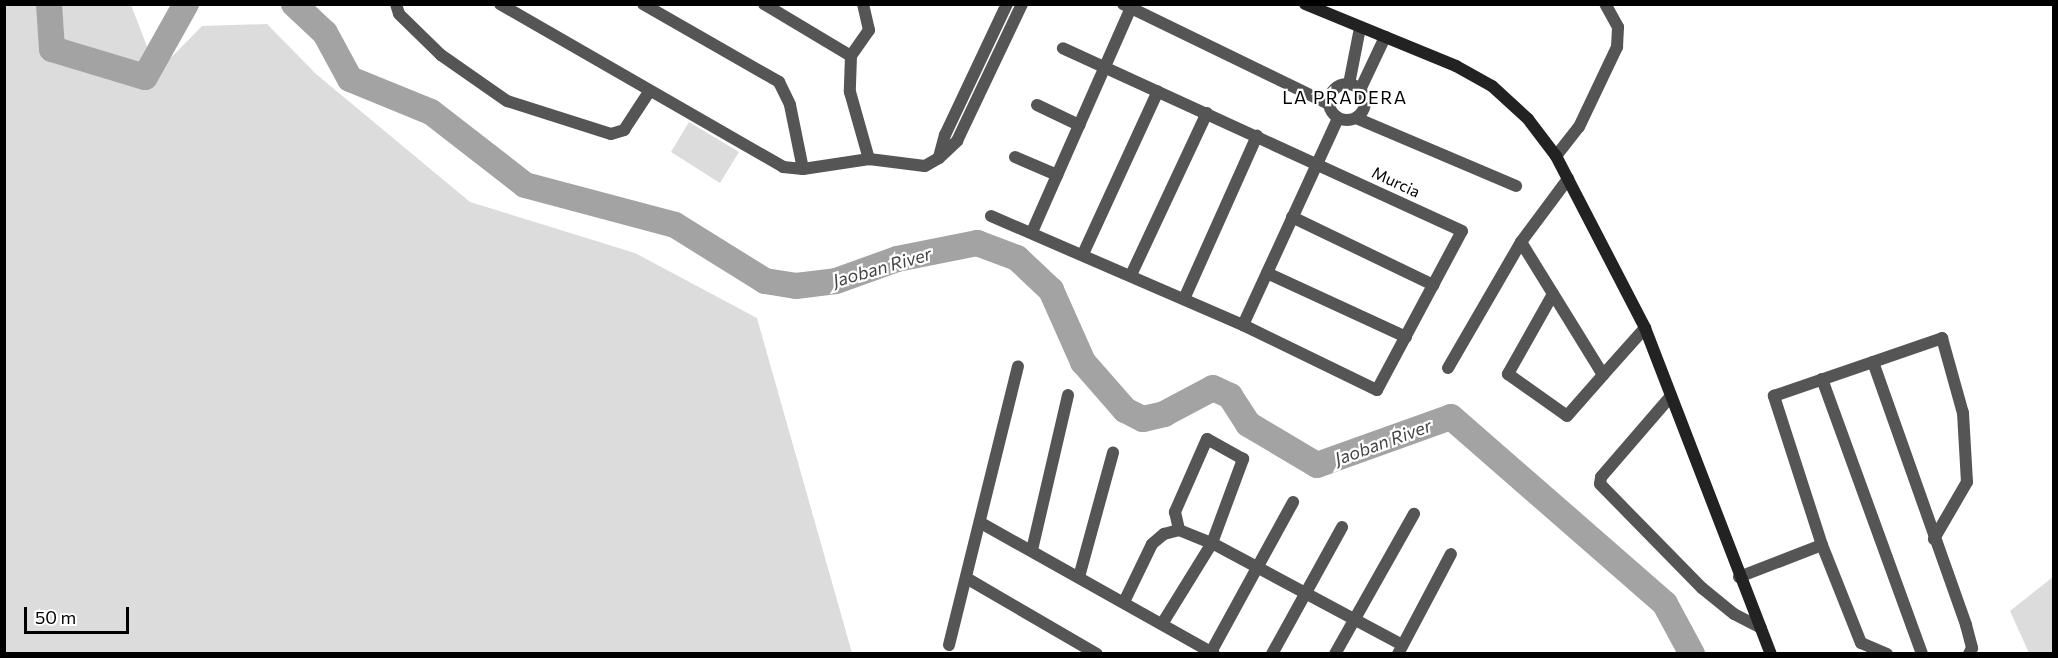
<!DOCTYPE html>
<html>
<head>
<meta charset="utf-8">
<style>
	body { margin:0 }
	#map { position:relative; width:2058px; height:658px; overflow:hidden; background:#fff; font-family:Commissioner,sans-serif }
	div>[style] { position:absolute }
	.green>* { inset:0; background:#dcdcdc }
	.river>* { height:26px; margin:-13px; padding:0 13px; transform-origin:13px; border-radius:13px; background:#a3a3a3 }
	.street>* { height:12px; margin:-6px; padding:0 6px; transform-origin:6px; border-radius:6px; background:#555 }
	.street>.ring { margin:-6px; padding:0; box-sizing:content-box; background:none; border:12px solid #555; border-radius:50% }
	.secondary>* { height:12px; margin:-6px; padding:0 6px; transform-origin:6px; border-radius:6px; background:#222 }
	span { translate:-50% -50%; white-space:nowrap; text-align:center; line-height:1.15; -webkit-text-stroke:4.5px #fff; paint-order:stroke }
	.street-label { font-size:16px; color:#000 }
	.neighbourhood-label { font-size:18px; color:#000; letter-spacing:1.5px }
	.water-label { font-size:18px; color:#444; font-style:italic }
	.frame { position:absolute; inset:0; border:6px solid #000; pointer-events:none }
	.scale { position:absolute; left:24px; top:607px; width:105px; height:27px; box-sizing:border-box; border:3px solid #000; border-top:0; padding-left:8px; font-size:18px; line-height:21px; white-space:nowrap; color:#000; -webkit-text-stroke:4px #fff; paint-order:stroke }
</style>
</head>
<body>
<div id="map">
	<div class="green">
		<div style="clip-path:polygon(4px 5px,131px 5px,157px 72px,202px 26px,267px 24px,316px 74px,470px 202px,635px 253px,757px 318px,852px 653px,5px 653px)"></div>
		<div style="clip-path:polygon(689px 122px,739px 152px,720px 183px,671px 152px)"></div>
		<div style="clip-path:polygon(2053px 577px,2053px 653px,2029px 653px,2010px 611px)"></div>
	</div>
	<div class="river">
		<div style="left:49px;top:4px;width:45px;rotate:86.2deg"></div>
		<div style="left:52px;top:49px;width:97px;rotate:16.8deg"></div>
		<div style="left:145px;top:77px;width:84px;rotate:-60.7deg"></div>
		<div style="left:294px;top:4px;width:42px;rotate:43.1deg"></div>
		<div style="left:325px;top:33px;width:52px;rotate:61.5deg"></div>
		<div style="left:350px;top:79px;width:87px;rotate:22.2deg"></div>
		<div style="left:431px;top:112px;width:119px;rotate:37.8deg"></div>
		<div style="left:525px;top:185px;width:155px;rotate:14.9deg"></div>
		<div style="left:675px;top:225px;width:106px;rotate:31.9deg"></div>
		<div style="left:765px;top:281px;width:31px;rotate:9deg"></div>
		<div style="left:796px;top:286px;width:40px;rotate:-7.1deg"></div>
		<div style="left:836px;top:281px;width:65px;rotate:-19.8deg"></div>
		<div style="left:897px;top:259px;width:82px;rotate:-11.3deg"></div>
		<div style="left:977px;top:243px;width:43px;rotate:20.6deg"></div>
		<div style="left:1017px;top:258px;width:47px;rotate:43.3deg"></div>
		<div style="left:1051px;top:290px;width:79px;rotate:66deg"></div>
		<div style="left:1083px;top:362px;width:64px;rotate:48.8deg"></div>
		<div style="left:1125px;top:410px;width:20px;rotate:27deg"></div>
		<div style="left:1143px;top:419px;width:22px;rotate:-13deg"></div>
		<div style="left:1164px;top:414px;width:55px;rotate:-28deg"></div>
		<div style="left:1213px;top:388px;width:19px;rotate:25deg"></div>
		<div style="left:1230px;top:396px;width:33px;rotate:57deg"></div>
		<div style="left:1248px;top:424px;width:80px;rotate:30.7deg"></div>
		<div style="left:1317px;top:465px;width:142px;rotate:-19.7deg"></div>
		<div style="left:1451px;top:417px;width:284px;rotate:41.1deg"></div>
		<div style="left:1665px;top:604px;width:57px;rotate:61.6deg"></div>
	</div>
	<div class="street">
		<div style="left:396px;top:4px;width:10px;rotate:73deg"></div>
		<div style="left:399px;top:14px;width:59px;rotate:44.3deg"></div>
		<div style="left:441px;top:55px;width:80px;rotate:34.9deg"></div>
		<div style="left:507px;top:101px;width:109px;rotate:17.6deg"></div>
		<div style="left:611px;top:134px;width:14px;rotate:-17deg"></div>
		<div style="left:624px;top:130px;width:45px;rotate:-56.7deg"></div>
		<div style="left:500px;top:4px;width:327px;rotate:29.9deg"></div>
		<div style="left:783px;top:167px;width:20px;rotate:6deg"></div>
		<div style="left:803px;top:169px;width:67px;rotate:-8.6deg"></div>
		<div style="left:869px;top:159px;width:56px;rotate:7.1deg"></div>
		<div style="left:925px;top:166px;width:16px;rotate:-30deg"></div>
		<div style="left:939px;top:158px;width:25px;rotate:-43deg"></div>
		<div style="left:957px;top:141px;width:152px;rotate:-64.6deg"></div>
		<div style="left:643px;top:4px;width:157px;rotate:29.8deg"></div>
		<div style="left:779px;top:82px;width:25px;rotate:64deg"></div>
		<div style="left:790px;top:105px;width:65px;rotate:78.5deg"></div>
		<div style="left:764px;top:4px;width:101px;rotate:30.9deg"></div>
		<div style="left:863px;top:4px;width:27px;rotate:77deg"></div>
		<div style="left:869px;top:30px;width:32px;rotate:125deg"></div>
		<div style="left:851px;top:56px;width:36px;rotate:92deg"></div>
		<div style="left:850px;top:92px;width:70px;rotate:74.2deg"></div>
		<div style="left:1123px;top:4px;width:229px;rotate:25.9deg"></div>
		<div class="ring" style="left:1329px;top:84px;width:24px;height:24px"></div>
		<div style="left:1349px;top:84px;width:57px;rotate:-78.9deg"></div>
		<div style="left:1360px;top:90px;width:59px;rotate:-64.7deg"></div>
		<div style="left:1037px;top:105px;width:47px;rotate:25.5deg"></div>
		<div style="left:1356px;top:118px;width:174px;rotate:23deg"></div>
		<div style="left:1556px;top:156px;width:37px;rotate:-52deg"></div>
		<div style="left:1579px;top:127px;width:89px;rotate:-64.6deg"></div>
		<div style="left:1617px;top:47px;width:20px;rotate:-87deg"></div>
		<div style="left:1618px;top:27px;width:26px;rotate:-119deg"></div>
		<div style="left:939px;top:157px;width:23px;rotate:-75deg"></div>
		<div style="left:945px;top:135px;width:145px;rotate:-64.7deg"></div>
		<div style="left:1015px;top:157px;width:46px;rotate:23.2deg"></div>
		<div style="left:991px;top:216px;width:275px;rotate:23.4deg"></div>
		<div style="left:1243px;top:325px;width:149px;rotate:25.9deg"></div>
		<div style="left:1377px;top:390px;width:180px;rotate:-61.9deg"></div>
		<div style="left:1462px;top:231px;width:439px;rotate:-155.4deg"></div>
		<div style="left:1292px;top:217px;width:157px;rotate:25.7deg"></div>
		<div style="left:1032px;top:232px;width:245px;rotate:-66.2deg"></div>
		<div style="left:1521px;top:242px;width:156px;rotate:58.3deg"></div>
		<div style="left:1603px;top:375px;width:63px;rotate:-48.2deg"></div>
		<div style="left:1083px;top:254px;width:179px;rotate:-65.3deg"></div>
		<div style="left:1267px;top:273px;width:153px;rotate:24.7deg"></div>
		<div style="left:1131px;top:275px;width:179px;rotate:-64.9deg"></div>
		<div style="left:1553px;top:294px;width:92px;rotate:119.4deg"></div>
		<div style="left:1508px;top:374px;width:72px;rotate:35.4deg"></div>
		<div style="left:1567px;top:416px;width:55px;rotate:-48.7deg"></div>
		<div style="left:1184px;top:299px;width:179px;rotate:-65.9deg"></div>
		<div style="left:1243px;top:325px;width:228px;rotate:-65.3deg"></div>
		<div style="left:1873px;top:362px;width:279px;rotate:70.5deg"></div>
		<div style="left:1966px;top:625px;width:24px;rotate:75deg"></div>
		<div style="left:1972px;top:648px;width:7px;rotate:117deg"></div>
		<div style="left:1448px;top:368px;width:146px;rotate:-59.9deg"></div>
		<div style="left:1521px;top:242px;width:79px;rotate:-53.3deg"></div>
		<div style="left:1822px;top:379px;width:293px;rotate:70deg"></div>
		<div style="left:1671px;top:396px;width:107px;rotate:130.8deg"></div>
		<div style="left:1601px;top:477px;width:7px;rotate:98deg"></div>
		<div style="left:1600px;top:484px;width:146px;rotate:45.6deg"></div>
		<div style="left:1702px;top:588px;width:41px;rotate:39.1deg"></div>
		<div style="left:1734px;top:614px;width:30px;rotate:27deg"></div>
		<div style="left:981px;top:523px;width:267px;rotate:29.3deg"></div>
		<div style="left:1032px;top:550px;width:159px;rotate:-76.9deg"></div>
		<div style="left:1079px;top:577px;width:129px;rotate:-74.7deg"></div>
		<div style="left:1739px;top:577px;width:89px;rotate:-21.1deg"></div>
		<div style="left:968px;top:579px;width:149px;rotate:30.2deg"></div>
		<div style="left:1124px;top:602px;width:64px;rotate:-64.2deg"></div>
		<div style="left:1152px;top:544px;width:16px;rotate:-40deg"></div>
		<div style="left:1164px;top:534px;width:16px;rotate:-15deg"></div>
		<div style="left:1179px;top:530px;width:35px;rotate:22deg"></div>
		<div style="left:1212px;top:543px;width:216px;rotate:28.2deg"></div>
		<div style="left:1162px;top:624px;width:95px;rotate:-58.3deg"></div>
		<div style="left:1212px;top:543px;width:90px;rotate:-69.7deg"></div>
		<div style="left:1243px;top:459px;width:41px;rotate:-150.9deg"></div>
		<div style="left:1207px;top:439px;width:80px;rotate:113.7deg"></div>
		<div style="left:1175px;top:512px;width:18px;rotate:77deg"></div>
		<div style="left:949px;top:645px;width:287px;rotate:-76.1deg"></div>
		<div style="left:1211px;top:652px;width:171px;rotate:-61.3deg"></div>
		<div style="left:1272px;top:654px;width:145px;rotate:-61.1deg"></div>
		<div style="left:1335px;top:654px;width:161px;rotate:-60.6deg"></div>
		<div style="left:1398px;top:654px;width:113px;rotate:-62.1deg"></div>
		<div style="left:1887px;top:654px;width:28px;rotate:-157deg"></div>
		<div style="left:1861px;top:643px;width:105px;rotate:-111.7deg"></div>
		<div style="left:1822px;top:545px;width:157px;rotate:-107.9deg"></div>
		<div style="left:1774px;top:396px;width:178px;rotate:-19deg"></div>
		<div style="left:1942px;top:338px;width:78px;rotate:74.4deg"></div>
		<div style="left:1963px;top:413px;width:69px;rotate:86.7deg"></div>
		<div style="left:1967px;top:482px;width:66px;rotate:120.1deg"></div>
	</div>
	<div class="secondary">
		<div style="left:1305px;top:4px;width:163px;rotate:22.3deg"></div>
		<div style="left:1456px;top:66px;width:41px;rotate:29.1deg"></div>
		<div style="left:1492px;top:86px;width:49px;rotate:42.5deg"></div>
		<div style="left:1528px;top:119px;width:46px;rotate:52.9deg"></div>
		<div style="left:1556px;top:156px;width:194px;rotate:62.6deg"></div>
		<div style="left:1645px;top:328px;width:350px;rotate:68.9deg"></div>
	</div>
	<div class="street-label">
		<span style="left:1396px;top:182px;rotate:25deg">Murcia</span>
	</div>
	<div class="neighbourhood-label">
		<span style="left:1345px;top:97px">LA PRADERA</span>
	</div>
	<div class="water-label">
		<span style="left:882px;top:267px;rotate:-16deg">Jaoban River</span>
		<span style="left:1383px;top:442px;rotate:-20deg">Jaoban River</span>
	</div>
	<div class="frame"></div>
	<div class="scale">50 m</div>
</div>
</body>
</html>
